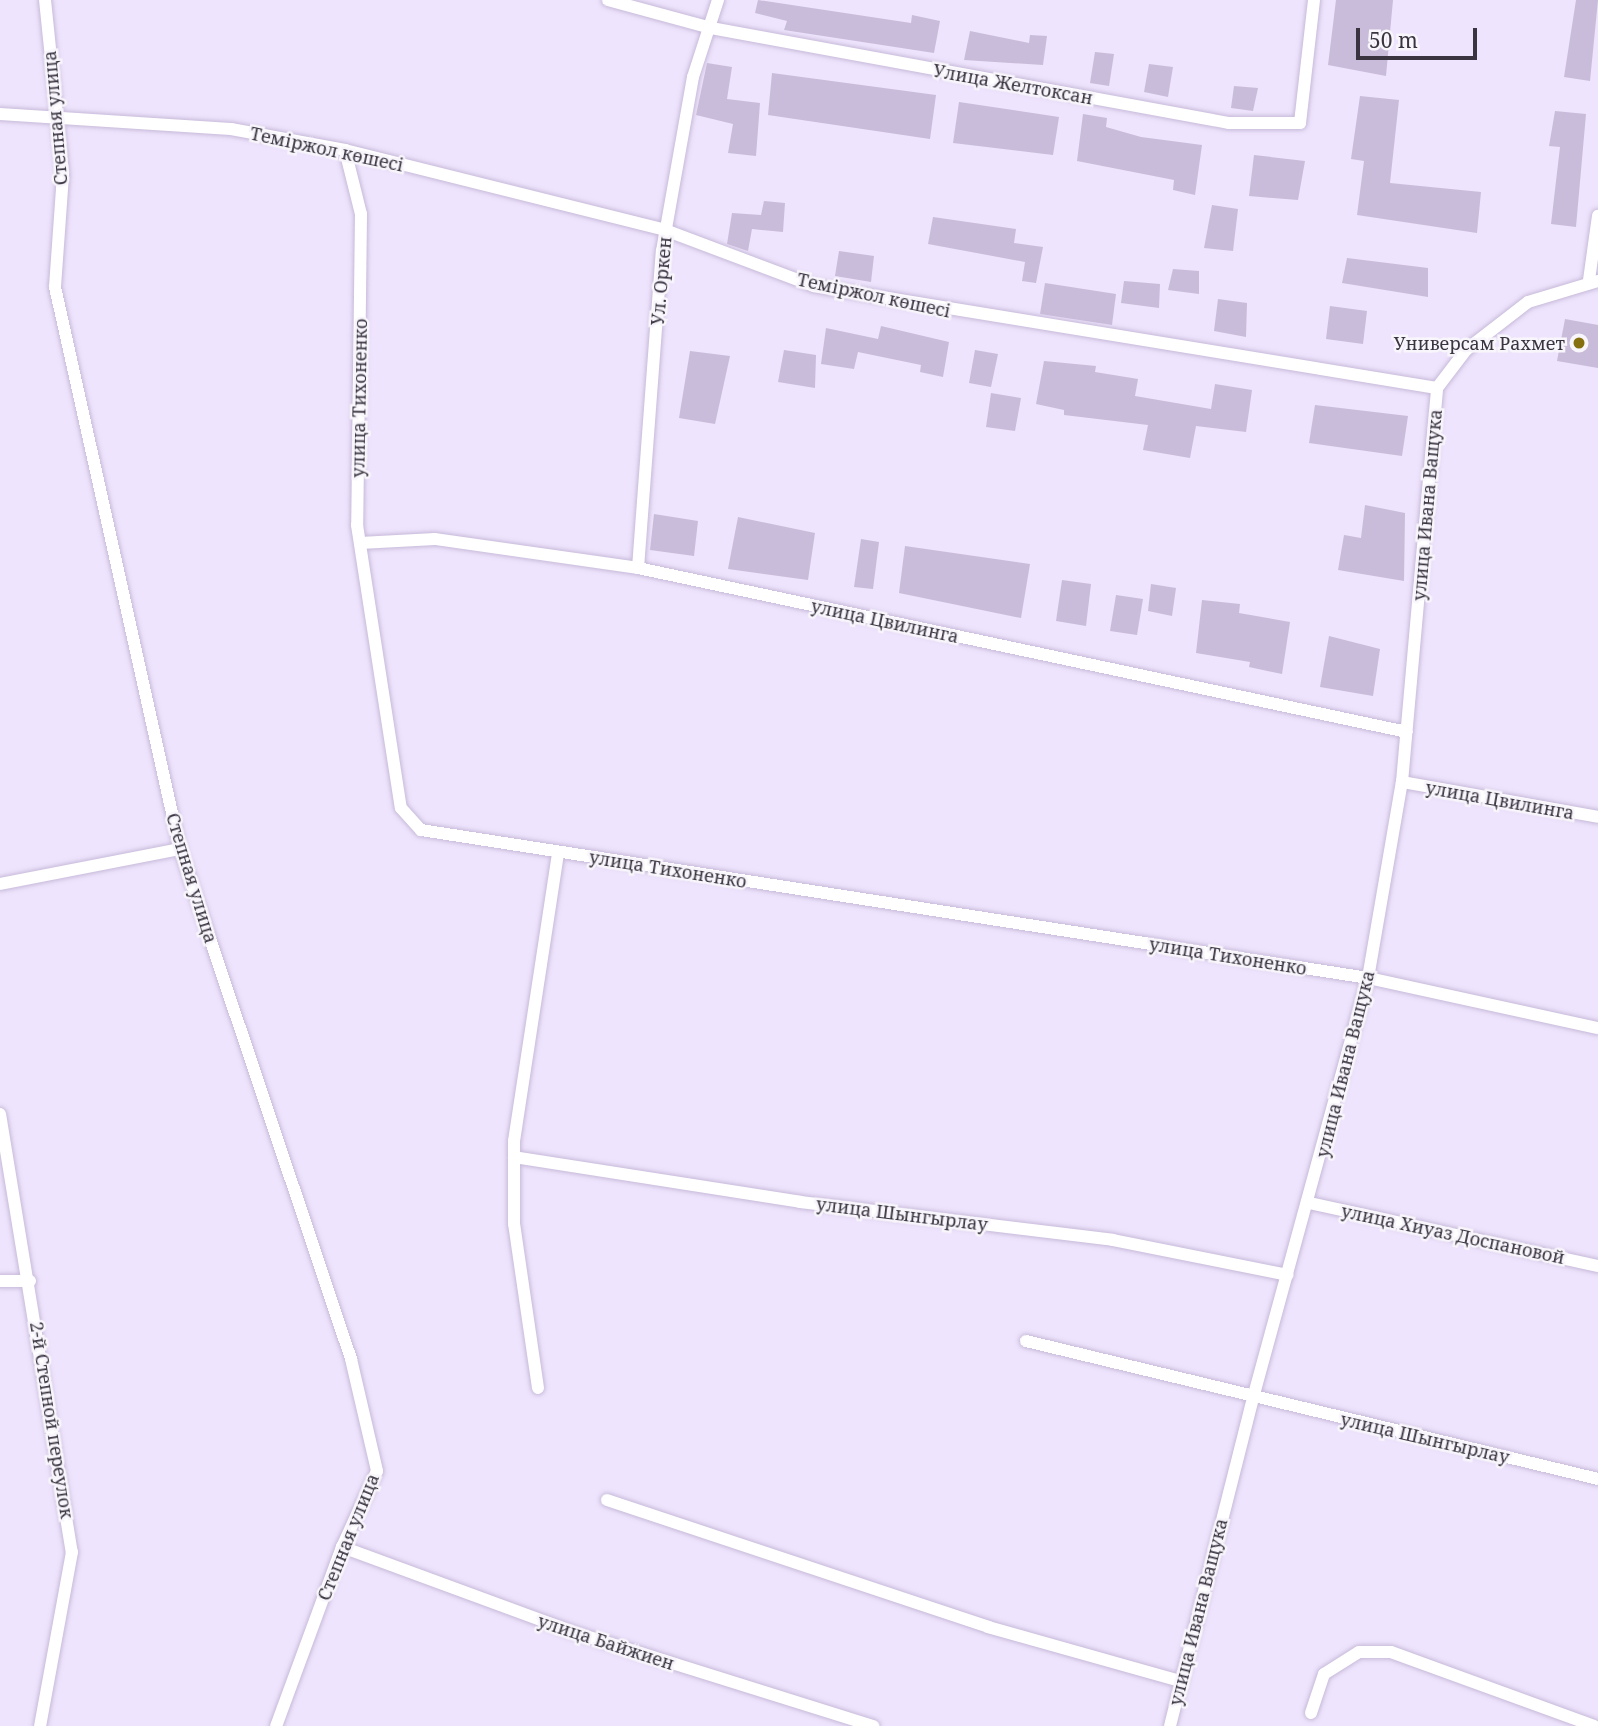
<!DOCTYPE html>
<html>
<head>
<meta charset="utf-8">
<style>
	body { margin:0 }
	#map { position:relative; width:1598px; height:1726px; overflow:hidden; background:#eee4fd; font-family:"Noto Serif",serif }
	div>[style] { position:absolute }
	.building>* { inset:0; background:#c9bcda }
	.roads { filter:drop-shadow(0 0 2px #c7bad9) drop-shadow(0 0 2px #c7bad9) }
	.street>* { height:12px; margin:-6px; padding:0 6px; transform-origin:6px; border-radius:6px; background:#fff }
	.dots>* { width:19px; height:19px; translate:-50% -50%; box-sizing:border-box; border:4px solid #f8f5fb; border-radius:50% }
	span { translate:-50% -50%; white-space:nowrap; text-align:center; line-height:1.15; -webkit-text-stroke:5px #f8f5fb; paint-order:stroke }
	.street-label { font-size:18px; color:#393440 }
	.poi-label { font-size:18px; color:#393440 }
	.right { translate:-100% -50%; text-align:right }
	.scale { position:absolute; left:1356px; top:28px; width:121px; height:32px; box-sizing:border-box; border:4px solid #393440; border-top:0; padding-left:9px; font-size:21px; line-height:24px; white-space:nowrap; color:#393440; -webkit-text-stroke:5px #f8f5fb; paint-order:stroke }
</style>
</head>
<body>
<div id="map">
	<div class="building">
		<div style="clip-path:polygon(758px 0,911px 23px,912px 15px,940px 21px,934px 53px,784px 30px,787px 21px,755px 13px)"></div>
		<div style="clip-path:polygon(1336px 0,1393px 0,1386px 76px,1328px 65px)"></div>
		<div style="clip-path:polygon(1576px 0,1598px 0,1590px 81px,1564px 77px)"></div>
		<div style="clip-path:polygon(970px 31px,1029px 43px,1030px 35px,1047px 36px,1043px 65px,964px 60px)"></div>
		<div style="clip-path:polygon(1095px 52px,1114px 54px,1109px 86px,1090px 83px)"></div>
		<div style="clip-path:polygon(707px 63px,732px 67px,727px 99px,760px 103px,756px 156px,728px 153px,733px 124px,696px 115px)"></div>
		<div style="clip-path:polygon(1149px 64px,1173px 67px,1168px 97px,1144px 92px)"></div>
		<div style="clip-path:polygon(772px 73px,936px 95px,930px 139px,768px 115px)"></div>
		<div style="clip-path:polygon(1234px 86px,1258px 88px,1253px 111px,1231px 108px)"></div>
		<div style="clip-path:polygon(1360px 96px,1399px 100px,1390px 183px,1481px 192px,1477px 233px,1357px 215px,1364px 161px,1351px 159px)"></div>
		<div style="clip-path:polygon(959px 102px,1059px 117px,1053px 155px,953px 143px)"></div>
		<div style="clip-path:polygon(1555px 111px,1586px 114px,1576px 227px,1551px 224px,1560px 147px,1549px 146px)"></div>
		<div style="clip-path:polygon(1083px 114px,1107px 118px,1106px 127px,1141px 137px,1202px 145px,1195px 195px,1173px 190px,1174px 180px,1077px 161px)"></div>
		<div style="clip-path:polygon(1254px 155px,1305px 161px,1298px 200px,1249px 196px)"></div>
		<div style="clip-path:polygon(764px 201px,785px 203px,783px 232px,752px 229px,748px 251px,727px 244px,732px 213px,761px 215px)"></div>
		<div style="clip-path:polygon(1212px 205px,1238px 209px,1233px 251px,1204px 248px)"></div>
		<div style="clip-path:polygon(933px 217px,1016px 229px,1014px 243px,1043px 247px,1036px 283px,1022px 281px,1025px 262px,928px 244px)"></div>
		<div style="clip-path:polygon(839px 251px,874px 256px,871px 282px,835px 276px)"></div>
		<div style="clip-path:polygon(1347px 258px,1428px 268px,1428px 297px,1342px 283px)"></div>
		<div style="clip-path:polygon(1173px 269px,1199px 271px,1199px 294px,1168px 290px)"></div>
		<div style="clip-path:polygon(1124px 281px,1160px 284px,1159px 308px,1121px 303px)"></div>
		<div style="clip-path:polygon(1045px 283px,1116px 294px,1112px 325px,1040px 314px)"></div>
		<div style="clip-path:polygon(1218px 299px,1247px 303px,1246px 337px,1214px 331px)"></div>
		<div style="clip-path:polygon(1330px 306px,1367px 311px,1363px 344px,1326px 339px)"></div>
		<div style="clip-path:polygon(1565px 319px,1598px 325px,1598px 368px,1557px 361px)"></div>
		<div style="clip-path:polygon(881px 326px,949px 342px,943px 377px,920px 372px,921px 365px,858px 352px,854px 369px,821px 364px,826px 328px,878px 339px)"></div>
		<div style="clip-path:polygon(784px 350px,816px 355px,815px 388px,778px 382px)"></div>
		<div style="clip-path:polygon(975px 350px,998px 354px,991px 387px,969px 383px)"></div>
		<div style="clip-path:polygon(690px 351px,730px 356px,715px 424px,679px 418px)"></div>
		<div style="clip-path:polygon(1044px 361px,1096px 366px,1095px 372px,1138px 379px,1135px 396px,1211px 409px,1215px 384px,1252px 390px,1246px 432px,1196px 426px,1190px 458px,1143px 450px,1148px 425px,1064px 415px,1064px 410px,1036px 404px)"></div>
		<div style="clip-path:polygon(991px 393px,1021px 398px,1015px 431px,986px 427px)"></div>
		<div style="clip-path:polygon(1315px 405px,1408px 416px,1402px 456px,1309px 443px)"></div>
		<div style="clip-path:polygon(1365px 505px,1405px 513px,1404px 581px,1338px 570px,1344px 535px,1361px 538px)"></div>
		<div style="clip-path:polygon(654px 514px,698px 521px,694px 556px,650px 550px)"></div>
		<div style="clip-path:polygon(738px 517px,815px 533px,808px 580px,728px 569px)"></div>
		<div style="clip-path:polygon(861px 539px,879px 542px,873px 589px,854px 587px)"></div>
		<div style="clip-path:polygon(905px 546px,1030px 564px,1021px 618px,899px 593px)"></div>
		<div style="clip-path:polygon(1062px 580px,1091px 584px,1086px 626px,1056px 621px)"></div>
		<div style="clip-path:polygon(1151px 584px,1176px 588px,1172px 616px,1148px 611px)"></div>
		<div style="clip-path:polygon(1116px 595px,1143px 599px,1137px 635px,1110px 631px)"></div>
		<div style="clip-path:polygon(1202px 600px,1240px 604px,1239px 613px,1290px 622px,1282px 674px,1249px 667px,1250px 662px,1196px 653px)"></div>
		<div style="clip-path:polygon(1329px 636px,1380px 649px,1373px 696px,1320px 687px)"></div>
	</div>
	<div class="roads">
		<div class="street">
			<div style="left:45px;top:0;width:176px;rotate:84.1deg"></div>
			<div style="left:63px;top:175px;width:112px;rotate:94.1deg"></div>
			<div style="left:55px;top:287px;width:576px;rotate:77.46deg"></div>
			<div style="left:180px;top:849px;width:538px;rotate:71.46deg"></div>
			<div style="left:351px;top:1359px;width:115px;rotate:76.9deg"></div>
			<div style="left:377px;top:1471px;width:84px;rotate:114.7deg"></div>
			<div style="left:342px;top:1547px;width:191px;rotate:110.2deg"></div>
			<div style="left:608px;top:0;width:107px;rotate:15.2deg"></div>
			<div style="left:711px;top:28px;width:527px;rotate:10.39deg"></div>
			<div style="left:1229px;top:123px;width:71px"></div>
			<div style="left:1300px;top:123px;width:124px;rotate:-83.5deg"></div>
			<div style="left:0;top:114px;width:231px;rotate:3.7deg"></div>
			<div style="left:231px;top:129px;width:116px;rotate:10.4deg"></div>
			<div style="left:345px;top:150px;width:330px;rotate:14deg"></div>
			<div style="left:665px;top:230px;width:159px;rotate:20.6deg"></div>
			<div style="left:814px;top:286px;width:631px;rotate:9.3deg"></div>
			<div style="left:345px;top:150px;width:66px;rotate:76deg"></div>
			<div style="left:361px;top:214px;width:311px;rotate:90.7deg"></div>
			<div style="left:357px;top:525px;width:286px;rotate:81.2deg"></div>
			<div style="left:401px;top:808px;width:30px;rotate:48deg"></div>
			<div style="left:421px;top:830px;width:958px;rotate:8.88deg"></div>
			<div style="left:1368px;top:978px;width:235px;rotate:12.3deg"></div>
			<div style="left:1589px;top:280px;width:65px;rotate:-82deg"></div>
			<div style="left:1437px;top:388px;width:48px;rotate:-52.7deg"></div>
			<div style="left:1466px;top:350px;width:78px;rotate:-37.7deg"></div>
			<div style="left:1528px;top:302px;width:73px;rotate:-16.7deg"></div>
			<div style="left:360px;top:543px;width:75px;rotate:-3.1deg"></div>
			<div style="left:435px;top:539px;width:205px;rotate:8.1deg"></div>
			<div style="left:638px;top:568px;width:786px;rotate:12.04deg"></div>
			<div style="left:638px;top:568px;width:318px;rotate:-85.7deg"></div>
			<div style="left:662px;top:251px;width:177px;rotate:-79.9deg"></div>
			<div style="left:693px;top:77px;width:81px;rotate:-72deg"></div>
			<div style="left:1402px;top:782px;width:199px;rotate:10.1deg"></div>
			<div style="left:0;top:884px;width:183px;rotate:-11deg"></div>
			<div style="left:0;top:1114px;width:444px;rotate:80.7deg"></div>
			<div style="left:72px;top:1552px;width:177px;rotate:100.4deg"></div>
			<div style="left:514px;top:1157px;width:290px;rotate:8.9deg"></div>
			<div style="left:800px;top:1202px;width:315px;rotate:6.9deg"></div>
			<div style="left:1113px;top:1240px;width:178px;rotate:11.3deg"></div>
			<div style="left:1309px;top:1203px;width:296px;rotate:12.3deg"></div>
			<div style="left:0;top:1281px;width:30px"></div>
			<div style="left:1026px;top:1341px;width:588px;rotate:13.56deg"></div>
			<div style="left:538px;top:1388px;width:166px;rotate:-98.3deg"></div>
			<div style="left:514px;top:1224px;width:83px;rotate:-90deg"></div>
			<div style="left:514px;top:1141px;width:292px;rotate:-81.3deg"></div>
			<div style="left:607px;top:1500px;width:402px;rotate:18.4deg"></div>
			<div style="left:988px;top:1627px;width:199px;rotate:15.7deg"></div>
			<div style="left:342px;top:1547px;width:243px;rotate:20.2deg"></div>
			<div style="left:570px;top:1631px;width:318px;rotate:17.4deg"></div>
			<div style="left:1311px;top:1713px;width:41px;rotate:-71.6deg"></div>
			<div style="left:1324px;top:1674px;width:41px;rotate:-32.2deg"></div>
			<div style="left:1359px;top:1652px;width:32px"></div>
			<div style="left:1391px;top:1652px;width:216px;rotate:20deg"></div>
			<div style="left:1170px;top:1726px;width:338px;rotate:-75.8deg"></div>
			<div style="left:1253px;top:1398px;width:435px;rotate:-74.7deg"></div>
			<div style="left:1368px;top:978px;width:199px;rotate:-80.2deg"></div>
			<div style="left:1402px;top:782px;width:396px;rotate:-84.9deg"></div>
		</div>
	</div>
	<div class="dots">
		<div style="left:1579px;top:343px;background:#856f0e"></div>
	</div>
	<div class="street-label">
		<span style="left:1013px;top:84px;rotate:10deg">Улица Желтоксан</span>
		<span style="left:55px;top:118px;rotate:-95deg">Степная улица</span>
		<span style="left:327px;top:149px;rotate:12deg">Теміржол көшесі</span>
		<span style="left:661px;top:281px;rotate:-85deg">Ул. Оркен</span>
		<span style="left:874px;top:295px;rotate:12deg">Теміржол көшесі</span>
		<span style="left:359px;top:398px;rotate:-89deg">улица Тихоненко</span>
		<span style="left:1427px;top:505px;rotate:-85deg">улица Ивана Ващука</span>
		<span style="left:885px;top:621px;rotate:12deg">улица Цвилинга</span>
		<span style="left:1500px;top:800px;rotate:10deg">улица Цвилинга</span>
		<span style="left:668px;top:869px;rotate:9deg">улица Тихоненко</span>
		<span style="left:192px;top:878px;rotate:73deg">Степная улица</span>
		<span style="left:1228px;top:956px;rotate:9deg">улица Тихоненко</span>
		<span style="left:1345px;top:1064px;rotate:-76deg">улица Ивана Ващука</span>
		<span style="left:902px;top:1214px;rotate:7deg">улица Шынгырлау</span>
		<span style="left:1453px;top:1234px;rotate:12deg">улица Хиуаз Доспановой</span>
		<span style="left:52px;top:1420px;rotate:81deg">2-й Степной переулок</span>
		<span style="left:1425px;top:1438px;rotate:13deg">улица Шынгырлау</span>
		<span style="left:348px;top:1537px;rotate:-68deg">Степная улица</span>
		<span style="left:1198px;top:1612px;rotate:-76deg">улица Ивана Ващука</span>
		<span style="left:606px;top:1642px;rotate:18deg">улица Байжиен</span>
	</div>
	<div class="poi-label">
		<span class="right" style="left:1565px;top:343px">Универсам Рахмет</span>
	</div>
	<div class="scale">50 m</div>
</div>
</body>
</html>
